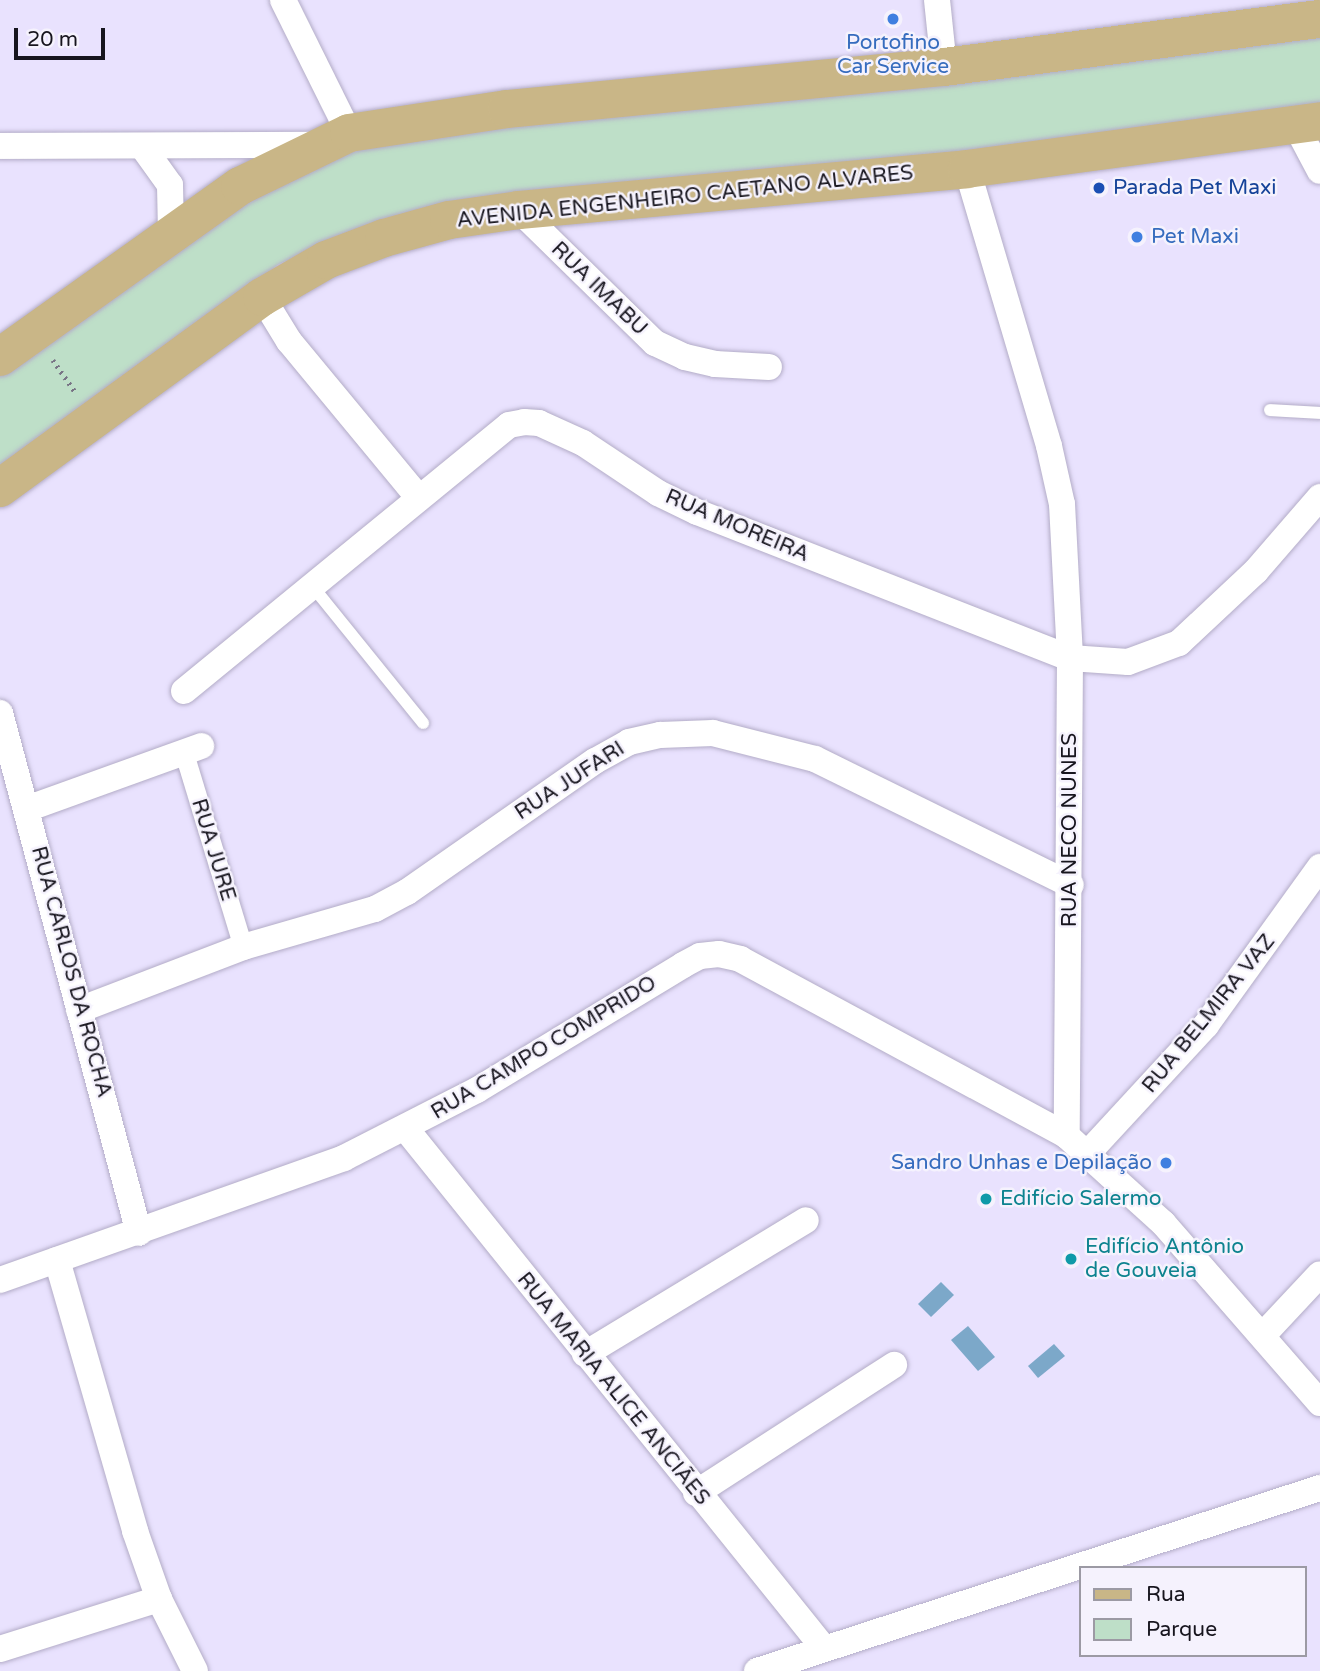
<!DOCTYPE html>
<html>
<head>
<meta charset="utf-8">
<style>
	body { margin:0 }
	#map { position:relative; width:1320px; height:1671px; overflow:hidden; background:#e9e2fe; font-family:"Varela Round",sans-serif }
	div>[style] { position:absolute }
	.green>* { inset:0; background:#bedfc8 }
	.water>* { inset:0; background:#7ca8c9 }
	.path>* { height:4.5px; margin-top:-2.25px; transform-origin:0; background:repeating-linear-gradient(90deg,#787485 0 2px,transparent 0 7px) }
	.roads { filter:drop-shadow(0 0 2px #b3acc7) drop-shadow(0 0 2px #b3acc7) }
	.service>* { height:12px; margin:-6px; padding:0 6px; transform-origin:6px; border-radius:6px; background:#fff }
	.pedestrian>* { height:19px; margin:-9.5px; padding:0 9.5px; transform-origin:9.5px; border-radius:9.5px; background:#fff }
	.minor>* { height:26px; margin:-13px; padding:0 13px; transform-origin:13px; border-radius:13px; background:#fff }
	.primary>* { height:38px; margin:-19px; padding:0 19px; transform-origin:19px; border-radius:19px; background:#c9b687 }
	.dots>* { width:19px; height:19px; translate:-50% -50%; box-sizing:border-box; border:4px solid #f5f2fd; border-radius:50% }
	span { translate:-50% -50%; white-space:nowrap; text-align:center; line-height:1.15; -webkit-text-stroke:5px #f5f2fd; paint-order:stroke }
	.shop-label { font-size:21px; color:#366cbe }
	.left { translate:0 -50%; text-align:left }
	.right { translate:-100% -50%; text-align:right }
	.transit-label { font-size:21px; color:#164399 }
	.street-label { font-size:21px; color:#17151e }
	.culture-label { font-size:21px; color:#0d838f }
	.legend { position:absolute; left:1079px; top:1566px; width:228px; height:91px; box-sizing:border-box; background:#f5f2fd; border:2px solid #9c9aa4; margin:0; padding:9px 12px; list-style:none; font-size:21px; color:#17151e }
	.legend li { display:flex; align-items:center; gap:14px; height:35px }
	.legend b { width:35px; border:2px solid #9c9aa4 }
	.scale { position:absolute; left:14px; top:28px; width:91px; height:32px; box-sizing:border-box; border:4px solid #17151e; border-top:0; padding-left:9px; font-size:21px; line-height:24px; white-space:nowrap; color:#17151e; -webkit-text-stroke:5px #f5f2fd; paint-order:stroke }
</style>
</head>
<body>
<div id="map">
	<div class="green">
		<div style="clip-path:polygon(1320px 34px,1320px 108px,965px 154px,385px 218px,279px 264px,0 470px,0 373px,245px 199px,359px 145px)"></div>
	</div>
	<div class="water">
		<div style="clip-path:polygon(941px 1282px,954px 1295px,931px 1317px,918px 1304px)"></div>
		<div style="clip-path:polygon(968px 1326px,995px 1357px,978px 1371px,951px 1340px)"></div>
		<div style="clip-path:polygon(1054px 1344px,1065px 1356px,1038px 1378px,1028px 1366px)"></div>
	</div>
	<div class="path">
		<div style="left:53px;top:360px;width:40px;rotate:55.1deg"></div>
	</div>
	<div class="roads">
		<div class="service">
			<div style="left:1270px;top:410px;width:50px;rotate:3.4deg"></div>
			<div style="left:313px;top:587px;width:175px;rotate:51deg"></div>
		</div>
		<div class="pedestrian">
			<div style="left:184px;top:753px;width:203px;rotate:73.1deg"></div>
		</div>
		<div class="minor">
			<div style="left:283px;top:0;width:148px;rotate:63.6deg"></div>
			<div style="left:937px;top:0;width:67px;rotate:84deg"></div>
			<div style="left:1295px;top:124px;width:53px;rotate:62deg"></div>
			<div style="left:0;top:146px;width:315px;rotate:-0.2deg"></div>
			<div style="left:142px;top:146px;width:48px;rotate:54.3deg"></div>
			<div style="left:170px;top:185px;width:48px;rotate:88.8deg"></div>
			<div style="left:967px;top:169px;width:289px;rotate:73.5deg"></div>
			<div style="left:1049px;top:446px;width:59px;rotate:77.4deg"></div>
			<div style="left:1062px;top:504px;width:154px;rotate:87deg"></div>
			<div style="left:1070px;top:658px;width:478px;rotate:90.4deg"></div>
			<div style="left:519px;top:210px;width:190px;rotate:44.4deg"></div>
			<div style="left:655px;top:343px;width:33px;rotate:25deg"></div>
			<div style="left:685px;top:357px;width:31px;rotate:13deg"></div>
			<div style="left:715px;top:364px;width:54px;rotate:3.2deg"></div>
			<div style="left:262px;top:297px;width:52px;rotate:58.5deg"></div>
			<div style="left:289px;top:341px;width:202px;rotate:50.4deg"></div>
			<div style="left:184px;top:691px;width:420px;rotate:-39.3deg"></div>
			<div style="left:509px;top:425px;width:15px;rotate:-11deg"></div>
			<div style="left:524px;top:422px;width:15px;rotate:4deg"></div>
			<div style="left:539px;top:423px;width:48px;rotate:24.4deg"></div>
			<div style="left:583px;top:443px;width:90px;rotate:33.7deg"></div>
			<div style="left:658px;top:493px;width:43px;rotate:26deg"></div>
			<div style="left:697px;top:512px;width:401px;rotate:21.4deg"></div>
			<div style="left:1070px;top:658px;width:58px;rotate:3.9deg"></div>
			<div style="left:1128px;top:662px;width:54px;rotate:-20.4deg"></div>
			<div style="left:1179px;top:643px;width:105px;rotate:-43.1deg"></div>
			<div style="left:1256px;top:571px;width:98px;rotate:-49.1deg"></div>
			<div style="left:0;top:713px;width:538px;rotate:75.03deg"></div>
			<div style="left:29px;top:808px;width:183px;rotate:-19.8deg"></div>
			<div style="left:79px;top:1010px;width:176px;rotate:-21deg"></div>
			<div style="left:243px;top:947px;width:137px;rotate:-16.1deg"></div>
			<div style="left:375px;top:909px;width:36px;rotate:-28deg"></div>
			<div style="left:407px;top:892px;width:229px;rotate:-34.9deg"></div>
			<div style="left:595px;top:761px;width:39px;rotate:-29deg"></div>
			<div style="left:629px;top:742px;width:32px;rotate:-13deg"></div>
			<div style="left:660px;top:735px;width:53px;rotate:-2.2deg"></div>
			<div style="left:713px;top:733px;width:105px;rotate:14.3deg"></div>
			<div style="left:815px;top:759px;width:285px;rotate:26.2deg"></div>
			<div style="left:406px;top:1129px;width:665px;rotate:51.17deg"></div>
			<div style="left:1088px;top:1153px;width:174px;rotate:-47.3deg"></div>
			<div style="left:1206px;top:1025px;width:195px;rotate:-54.2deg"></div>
			<div style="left:57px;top:1260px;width:282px;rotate:73.9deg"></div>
			<div style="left:135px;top:1531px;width:72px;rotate:70.6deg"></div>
			<div style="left:159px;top:1599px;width:80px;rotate:63.4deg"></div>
			<div style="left:0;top:1280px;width:365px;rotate:-19.5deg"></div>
			<div style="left:344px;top:1158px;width:149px;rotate:-27.1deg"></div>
			<div style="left:477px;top:1090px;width:241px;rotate:-31.2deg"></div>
			<div style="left:683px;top:965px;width:19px;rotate:-28deg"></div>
			<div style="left:700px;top:956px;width:19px;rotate:-6deg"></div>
			<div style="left:719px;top:954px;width:22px;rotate:13deg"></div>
			<div style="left:740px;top:959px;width:372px;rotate:28.4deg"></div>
			<div style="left:1067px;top:1136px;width:130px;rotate:42.2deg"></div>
			<div style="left:1163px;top:1223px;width:239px;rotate:48.9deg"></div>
			<div style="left:1263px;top:1335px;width:83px;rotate:-46.9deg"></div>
			<div style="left:585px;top:1354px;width:258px;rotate:-31.2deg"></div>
			<div style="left:696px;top:1493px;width:236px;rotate:-32.9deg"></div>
			<div style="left:0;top:1649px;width:167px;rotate:-17.5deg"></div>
			<div style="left:757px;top:1671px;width:592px;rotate:-18.01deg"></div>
		</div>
		<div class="primary">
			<div style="left:0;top:357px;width:295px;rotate:-35.5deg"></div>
			<div style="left:240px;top:186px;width:121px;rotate:-25.9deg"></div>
			<div style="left:349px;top:133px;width:160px;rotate:-8.6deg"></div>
			<div style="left:507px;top:109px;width:439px;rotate:-5.5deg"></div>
			<div style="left:944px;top:67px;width:379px;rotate:-7.3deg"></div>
			<div style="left:0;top:488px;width:324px;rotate:-36.1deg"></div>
			<div style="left:262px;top:297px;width:74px;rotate:-30deg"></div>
			<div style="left:326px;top:260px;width:62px;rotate:-20.8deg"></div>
			<div style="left:384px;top:238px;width:67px;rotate:-15.5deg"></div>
			<div style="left:449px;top:220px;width:71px;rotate:-8.1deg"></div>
			<div style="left:519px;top:210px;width:450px;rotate:-5.2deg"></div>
			<div style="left:967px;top:169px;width:356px;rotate:-7.7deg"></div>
		</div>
	</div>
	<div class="dots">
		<div style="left:893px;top:19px;background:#3f7fe0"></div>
		<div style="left:1099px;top:188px;background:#1a4fb4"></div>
		<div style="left:1137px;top:237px;background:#3f7fe0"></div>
		<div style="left:1166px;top:1163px;background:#3f7fe0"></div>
		<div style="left:986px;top:1199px;background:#0f9aa8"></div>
		<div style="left:1071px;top:1259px;background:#0f9aa8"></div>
	</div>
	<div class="shop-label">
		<span style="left:893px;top:55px">Portofino<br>Car Service</span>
		<span class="left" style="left:1151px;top:237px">Pet Maxi</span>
		<span class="right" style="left:1152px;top:1163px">Sandro Unhas e Depilação</span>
	</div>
	<div class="transit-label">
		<span class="left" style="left:1113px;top:188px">Parada Pet Maxi</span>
	</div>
	<div class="street-label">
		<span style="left:685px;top:197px;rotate:-6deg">AVENIDA ENGENHEIRO CAETANO ALVARES</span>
		<span style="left:599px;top:289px;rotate:44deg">RUA IMABU</span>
		<span style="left:737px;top:526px;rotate:23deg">RUA MOREIRA</span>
		<span style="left:570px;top:781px;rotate:-33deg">RUA JUFARI</span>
		<span style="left:1070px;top:830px;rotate:-90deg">RUA NECO NUNES</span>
		<span style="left:213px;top:850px;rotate:73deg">RUA JURE</span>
		<span style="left:71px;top:972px;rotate:75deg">RUA CARLOS DA ROCHA</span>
		<span style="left:1209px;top:1014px;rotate:-51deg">RUA BELMIRA VAZ</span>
		<span style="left:544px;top:1048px;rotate:-31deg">RUA CAMPO COMPRIDO</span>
		<span style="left:613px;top:1389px;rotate:51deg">RUA MARIA ALICE ANCIÃES</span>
	</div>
	<div class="culture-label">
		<span class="left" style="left:1000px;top:1199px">Edifício Salermo</span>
		<span class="left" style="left:1085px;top:1259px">Edifício Antônio<br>de Gouveia</span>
	</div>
	<ul class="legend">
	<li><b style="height:9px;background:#c9b687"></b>Rua</li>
	<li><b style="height:19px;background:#bedfc8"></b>Parque</li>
	</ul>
	<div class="scale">20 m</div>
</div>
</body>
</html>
